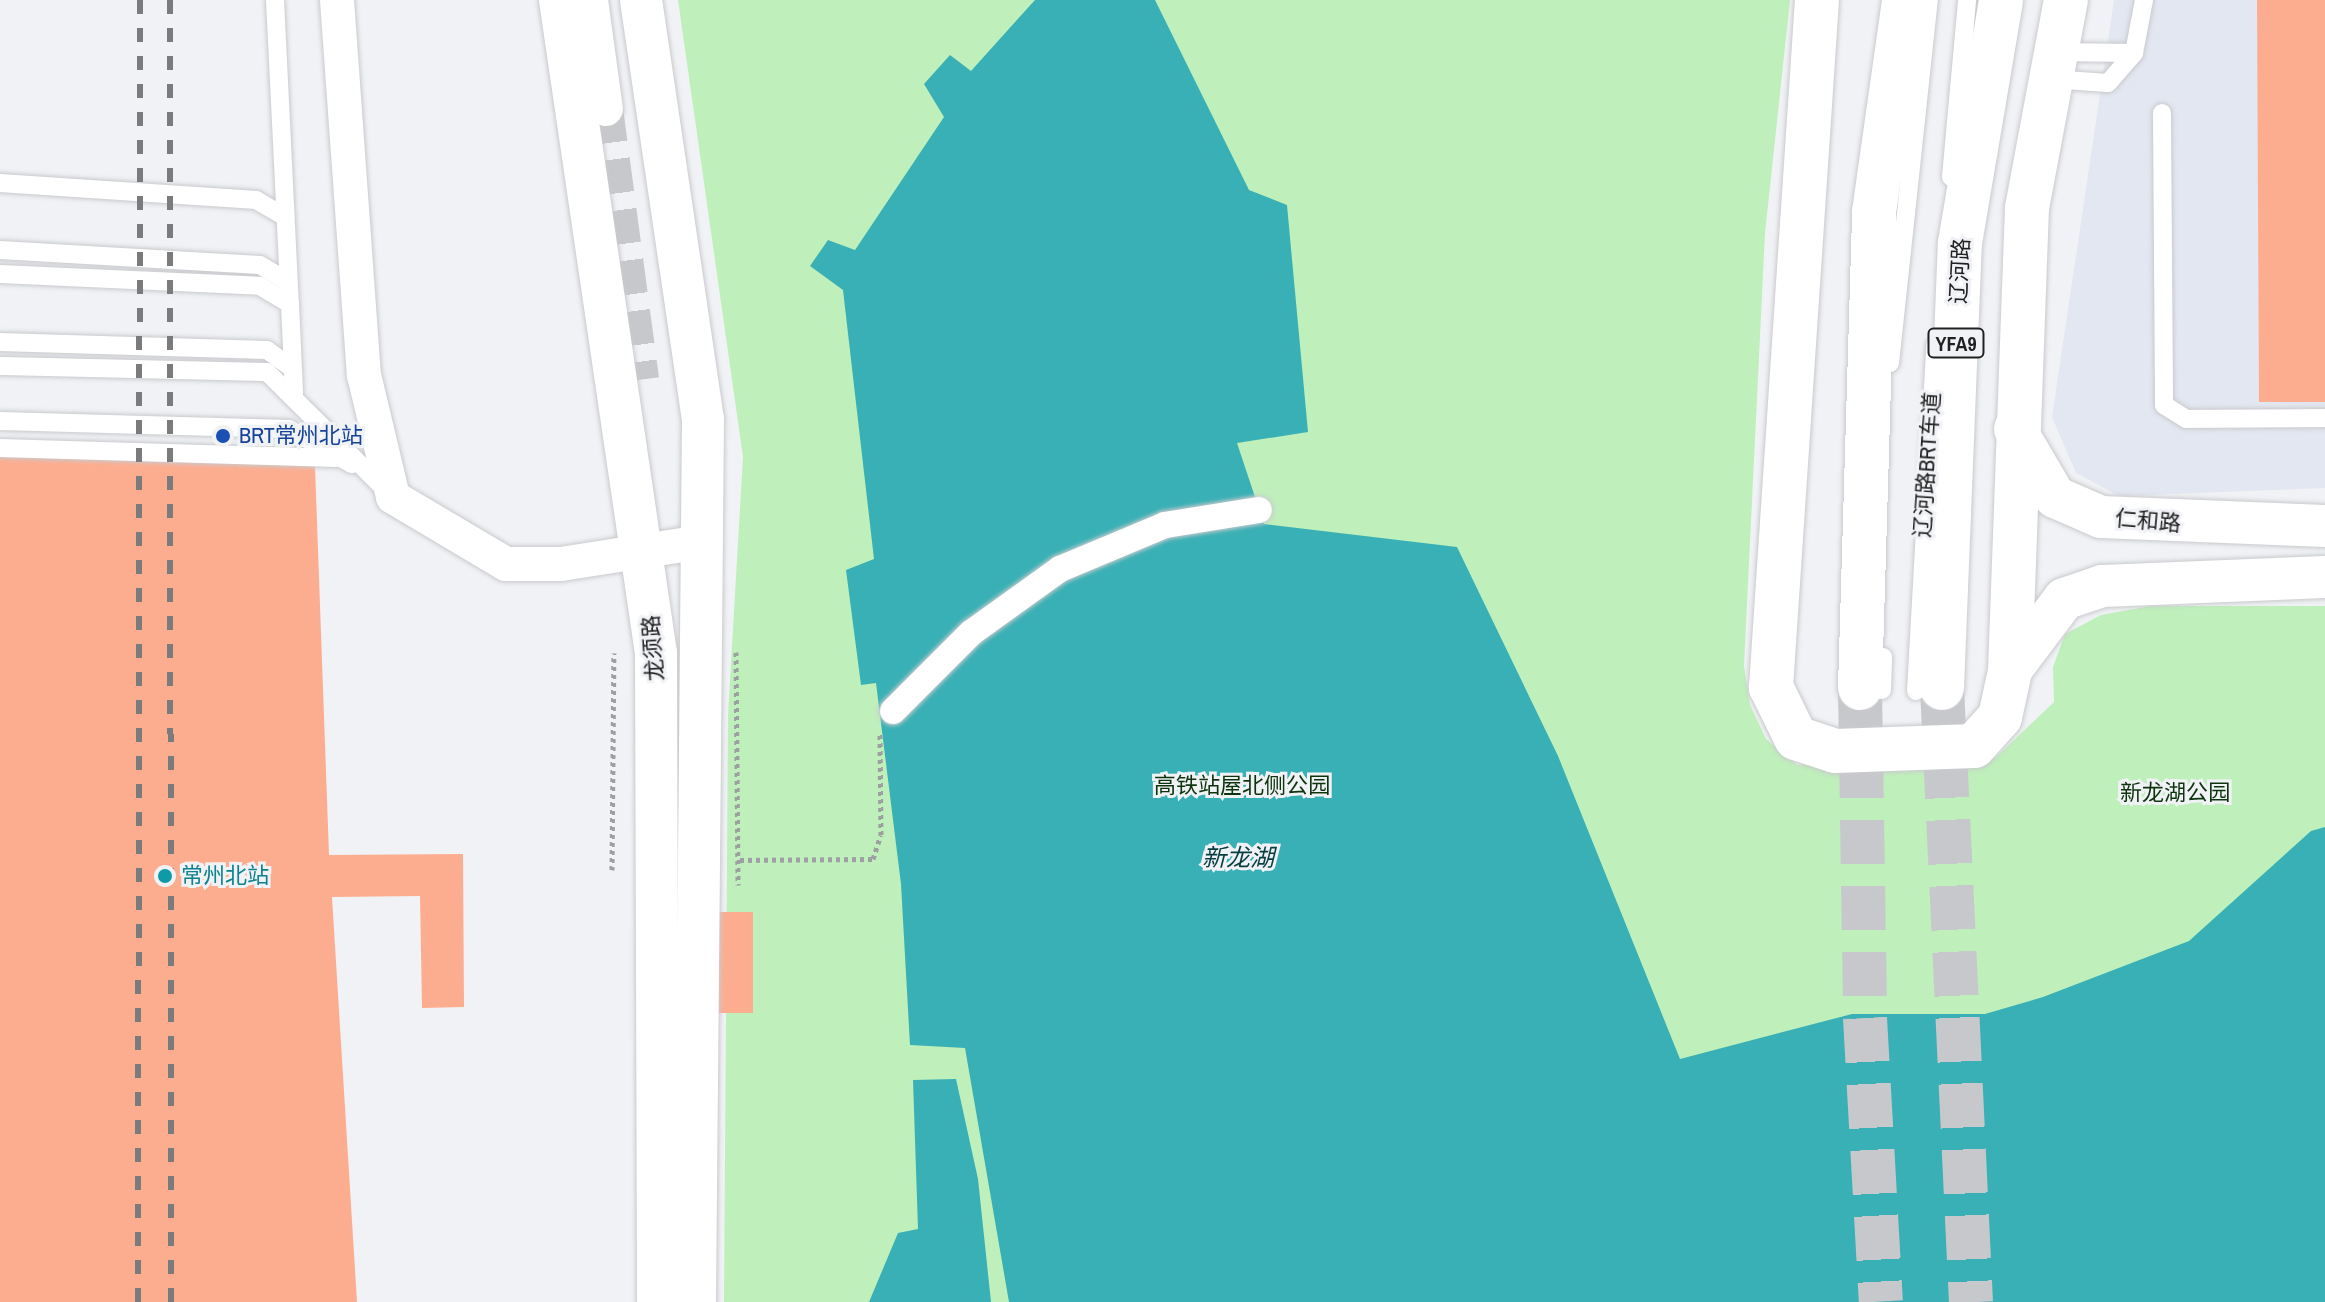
<!DOCTYPE html>
<html>
<head>
<meta charset="utf-8">
<style>
	body { margin:0 }
	#map { position:relative; width:2325px; height:1302px; overflow:hidden; background:#f0f2f5; font-family:"Archivo Narrow","Noto Sans SC",sans-serif }
	div>[style] { position:absolute }
	.built>* { inset:0; background:#e3e7f1 }
	.green>* { inset:0; background:#bfefbb }
	.water>* { inset:0; background:#39b0b5 }
	.building>* { inset:0; background:#fdad8f }
	.minor-tunnel>* { height:34px; margin-top:-17px; transform-origin:0; background:repeating-linear-gradient(90deg,#c7c8cb 0 34px,transparent 0 51px) }
	.primary-tunnel>* { height:44px; margin-top:-22px; transform-origin:0; background:repeating-linear-gradient(90deg,#c7c8cb 0 44px,transparent 0 66px) }
	.path>* { height:5px; margin-top:-2.5px; transform-origin:0; background:repeating-linear-gradient(90deg,#9e9fa2 0 4px,transparent 0 8px) }
	.roads { filter:drop-shadow(0 0 2px #c9cacd) drop-shadow(0 0 2px #c9cacd) }
	.service>* { height:18px; margin:-9px; padding:0 9px; transform-origin:9px; border-radius:9px; background:#fff }
	.pedestrian>* { height:26px; margin:-13px; padding:0 13px; transform-origin:13px; border-radius:13px; background:#fff }
	.minor>* { height:34px; margin:-17px; padding:0 17px; transform-origin:17px; border-radius:17px; background:#fff }
	.tertiary>* { height:42px; margin:-21px; padding:0 21px; transform-origin:21px; border-radius:21px; background:#fff }
	.primary>* { height:44px; margin:-22px; padding:0 22px; transform-origin:22px; border-radius:22px; background:#fff }
	.rail>* { height:6px; margin-top:-3px; transform-origin:0; background:repeating-linear-gradient(90deg,#7a7b7c 0 14px,transparent 0 28px) }
	.dots>* { width:22px; height:22px; translate:-50% -50%; box-sizing:border-box; border:4px solid #f0f2f5; border-radius:50% }
	span { translate:-50% -50%; white-space:nowrap; text-align:center; line-height:1.15; -webkit-text-stroke:6px #f0f2f5; paint-order:stroke }
	.shield-label span { padding:2px 6px; background:#f0f2f5; border:2px solid; border-radius:6px; -webkit-text-stroke-width:0 }
	.shield-label { font-size:20px; color:#212122; font-weight:700 }
	.street-label { font-size:22px; color:#212122 }
	.transit-label { font-size:22px; color:#164399 }
	.left { translate:0 -50%; text-align:left }
	.park-label { font-size:22px; color:#0d340c }
	.culture-label { font-size:22px; color:#0d838f }
	.water-label { font-size:24px; color:#073e41; font-style:italic }
</style>
</head>
<body>
<div id="map">
	<div class="built">
		<div style="clip-path:polygon(2114px 0,2325px 0,2325px 488px,2119px 496px,2076px 473px,2052px 417px)"></div>
	</div>
	<div class="green">
		<div style="clip-path:polygon(678px 0,1790px 0,1765px 233px,1744px 666px,1750px 705px,1766px 739px,1797px 765px,1995px 758px,2054px 702px,2053px 667px,2065px 634px,2101px 615px,2150px 606px,2325px 606px,2325px 1302px,724px 1302px,728px 715px,743px 457px)"></div>
	</div>
	<div class="water">
		<div style="clip-path:polygon(1035px 0,1155px 0,1249px 190px,1287px 205px,1308px 432px,1237px 443px,1264px 524px,1457px 547px,1558px 756px,1680px 1059px,1852px 1014px,1985px 1014px,2043px 997px,2189px 941px,2311px 831px,2325px 827px,2325px 1302px,1009px 1302px,965px 1048px,910px 1045px,901px 884px,876px 683px,861px 685px,846px 570px,874px 559px,843px 290px,810px 266px,828px 240px,855px 250px,944px 117px,924px 84px,950px 55px,971px 71px)"></div>
		<div style="clip-path:polygon(956px 1079px,978px 1179px,991px 1302px,869px 1302px,898px 1233px,918px 1229px,913px 1080px)"></div>
	</div>
	<div class="building">
		<div style="clip-path:polygon(2257px 0,2325px 0,2325px 402px,2259px 402px)"></div>
		<div style="clip-path:polygon(0 456px,315px 466px,329px 855px,463px 854px,464px 1007px,422px 1008px,420px 896px,332px 897px,357px 1302px,0 1302px)"></div>
		<div style="clip-path:polygon(718px 912px,753px 912px,753px 1013px,716px 1013px)"></div>
	</div>
	<div class="minor-tunnel">
		<div style="left:606px;top:109px;width:273px;rotate:82.4deg"></div>
	</div>
	<div class="primary-tunnel">
		<div style="left:1860px;top:688px;width:330px;rotate:89.1deg"></div>
		<div style="left:1865px;top:1018px;width:284px;rotate:86.8deg"></div>
		<div style="left:1942px;top:688px;width:615px;rotate:87.3deg"></div>
	</div>
	<div class="path">
		<div style="left:736px;top:652px;width:233px;rotate:89.5deg"></div>
		<div style="left:740px;top:860px;width:133px;rotate:-0.4deg"></div>
		<div style="left:873px;top:859px;width:25px;rotate:-72deg"></div>
		<div style="left:881px;top:835px;width:103px;rotate:-90.6deg"></div>
		<div style="left:612px;top:870px;width:217px;rotate:-89.5deg"></div>
	</div>
	<div class="roads">
		<div class="service">
			<div style="left:275px;top:0;width:304px;rotate:87.2deg"></div>
			<div style="left:2057px;top:52px;width:77px;rotate:0.7deg"></div>
			<div style="left:2051px;top:79px;width:57px;rotate:4deg"></div>
			<div style="left:2108px;top:83px;width:40px;rotate:-49deg"></div>
			<div style="left:2134px;top:53px;width:54px;rotate:-79.3deg"></div>
			<div style="left:2162px;top:113px;width:292px;rotate:89.6deg"></div>
			<div style="left:2164px;top:405px;width:26px;rotate:32deg"></div>
			<div style="left:2186px;top:419px;width:139px;rotate:-0.4deg"></div>
			<div style="left:1951px;top:177px;width:178px;rotate:-84.8deg"></div>
			<div style="left:0;top:183px;width:257px;rotate:3.8deg"></div>
			<div style="left:256px;top:200px;width:34px;rotate:30deg"></div>
			<div style="left:0;top:250px;width:260px;rotate:3.3deg"></div>
			<div style="left:260px;top:265px;width:33px;rotate:31deg"></div>
			<div style="left:0;top:274px;width:260px;rotate:2.6deg"></div>
			<div style="left:260px;top:286px;width:35px;rotate:31deg"></div>
			<div style="left:290px;top:304px;width:89px;rotate:87.4deg"></div>
			<div style="left:0;top:342px;width:267px;rotate:1.7deg"></div>
			<div style="left:267px;top:350px;width:31px;rotate:36deg"></div>
			<div style="left:1890px;top:363px;width:365px;rotate:-83.9deg"></div>
			<div style="left:0;top:366px;width:267px;rotate:1.3deg"></div>
			<div style="left:267px;top:372px;width:169px;rotate:44.8deg"></div>
			<div style="left:0;top:421px;width:289px;rotate:1.6deg"></div>
			<div style="left:289px;top:429px;width:72px;rotate:29.1deg"></div>
			<div style="left:0;top:448px;width:337px;rotate:1.7deg"></div>
			<div style="left:1882px;top:690px;width:33px;rotate:-88deg"></div>
			<div style="left:1916px;top:691px;width:346px;rotate:-86.8deg"></div>
		</div>
		<div class="pedestrian">
			<div style="left:893px;top:711px;width:110px;rotate:-45deg"></div>
			<div style="left:971px;top:633px;width:110px;rotate:-35.7deg"></div>
			<div style="left:1060px;top:569px;width:114px;rotate:-22.7deg"></div>
			<div style="left:1165px;top:525px;width:95px;rotate:-9.1deg"></div>
		</div>
		<div class="minor">
			<div style="left:337px;top:0;width:376px;rotate:85.9deg"></div>
			<div style="left:364px;top:375px;width:125px;rotate:76.6deg"></div>
			<div style="left:393px;top:497px;width:131px;rotate:30.7deg"></div>
			<div style="left:506px;top:564px;width:55px"></div>
			<div style="left:561px;top:564px;width:143px;rotate:-8.9deg"></div>
			<div style="left:591px;top:0;width:110px;rotate:82.2deg"></div>
		</div>
		<div class="tertiary">
			<div style="left:560px;top:0;width:660px;rotate:81.64deg"></div>
			<div style="left:656px;top:653px;width:649px;rotate:89.82deg"></div>
			<div style="left:641px;top:0;width:424px;rotate:81.6deg"></div>
			<div style="left:703px;top:419px;width:883px;rotate:90.52deg"></div>
			<div style="left:2015px;top:429px;width:79px;rotate:59.5deg"></div>
			<div style="left:2055px;top:497px;width:50px;rotate:23.5deg"></div>
			<div style="left:2101px;top:517px;width:224px;rotate:2.3deg"></div>
			<div style="left:2010px;top:671px;width:90px;rotate:-53.1deg"></div>
			<div style="left:2064px;top:599px;width:40px;rotate:-18.9deg"></div>
			<div style="left:2102px;top:586px;width:223px;rotate:-2.3deg"></div>
		</div>
		<div class="primary">
			<div style="left:1817px;top:0;width:689px;rotate:93.83deg"></div>
			<div style="left:1771px;top:687px;width:57px;rotate:63.9deg"></div>
			<div style="left:1796px;top:738px;width:41px;rotate:18.4deg"></div>
			<div style="left:1835px;top:751px;width:139px;rotate:-2.1deg"></div>
			<div style="left:1974px;top:746px;width:39px;rotate:-48deg"></div>
			<div style="left:2000px;top:717px;width:47px;rotate:-77.7deg"></div>
			<div style="left:2010px;top:671px;width:463px;rotate:-87.9deg"></div>
			<div style="left:2027px;top:208px;width:212px;rotate:-79.4deg"></div>
			<div style="left:1860px;top:688px;width:476px;rotate:-88.3deg"></div>
			<div style="left:1874px;top:212px;width:214px;rotate:-81.9deg"></div>
			<div style="left:1942px;top:688px;width:445px;rotate:-87.7deg"></div>
			<div style="left:1960px;top:243px;width:246px;rotate:-80.4deg"></div>
		</div>
	</div>
	<div class="rail">
		<div style="left:170px;top:0;width:1302px;rotate:89.96deg"></div>
		<div style="left:138px;top:1302px;width:1302px;rotate:-89.91deg"></div>
	</div>
	<div class="dots">
		<div style="left:223px;top:436px;background:#1a4fb4"></div>
		<div style="left:165px;top:876px;background:#0f9aa8"></div>
	</div>
	<div class="shield-label">
		<span style="left:1956px;top:343px">YFA9</span>
	</div>
	<div class="street-label">
		<span style="left:1960px;top:271px;rotate:-87deg">辽河路</span>
		<span style="left:1927px;top:465px;rotate:-86deg">辽河路BRT车道</span>
		<span style="left:2148px;top:521px;rotate:5deg">仁和路</span>
		<span style="left:653px;top:648px;rotate:-94deg">龙须路</span>
	</div>
	<div class="transit-label">
		<span class="left" style="left:239px;top:436px">BRT常州北站</span>
	</div>
	<div class="park-label">
		<span style="left:1242px;top:786px">高铁站屋北侧公园</span>
		<span style="left:2175px;top:793px">新龙湖公园</span>
	</div>
	<div class="culture-label">
		<span class="left" style="left:181px;top:876px">常州北站</span>
	</div>
	<div class="water-label">
		<span style="left:1238px;top:858px">新龙湖</span>
	</div>
</div>
</body>
</html>
